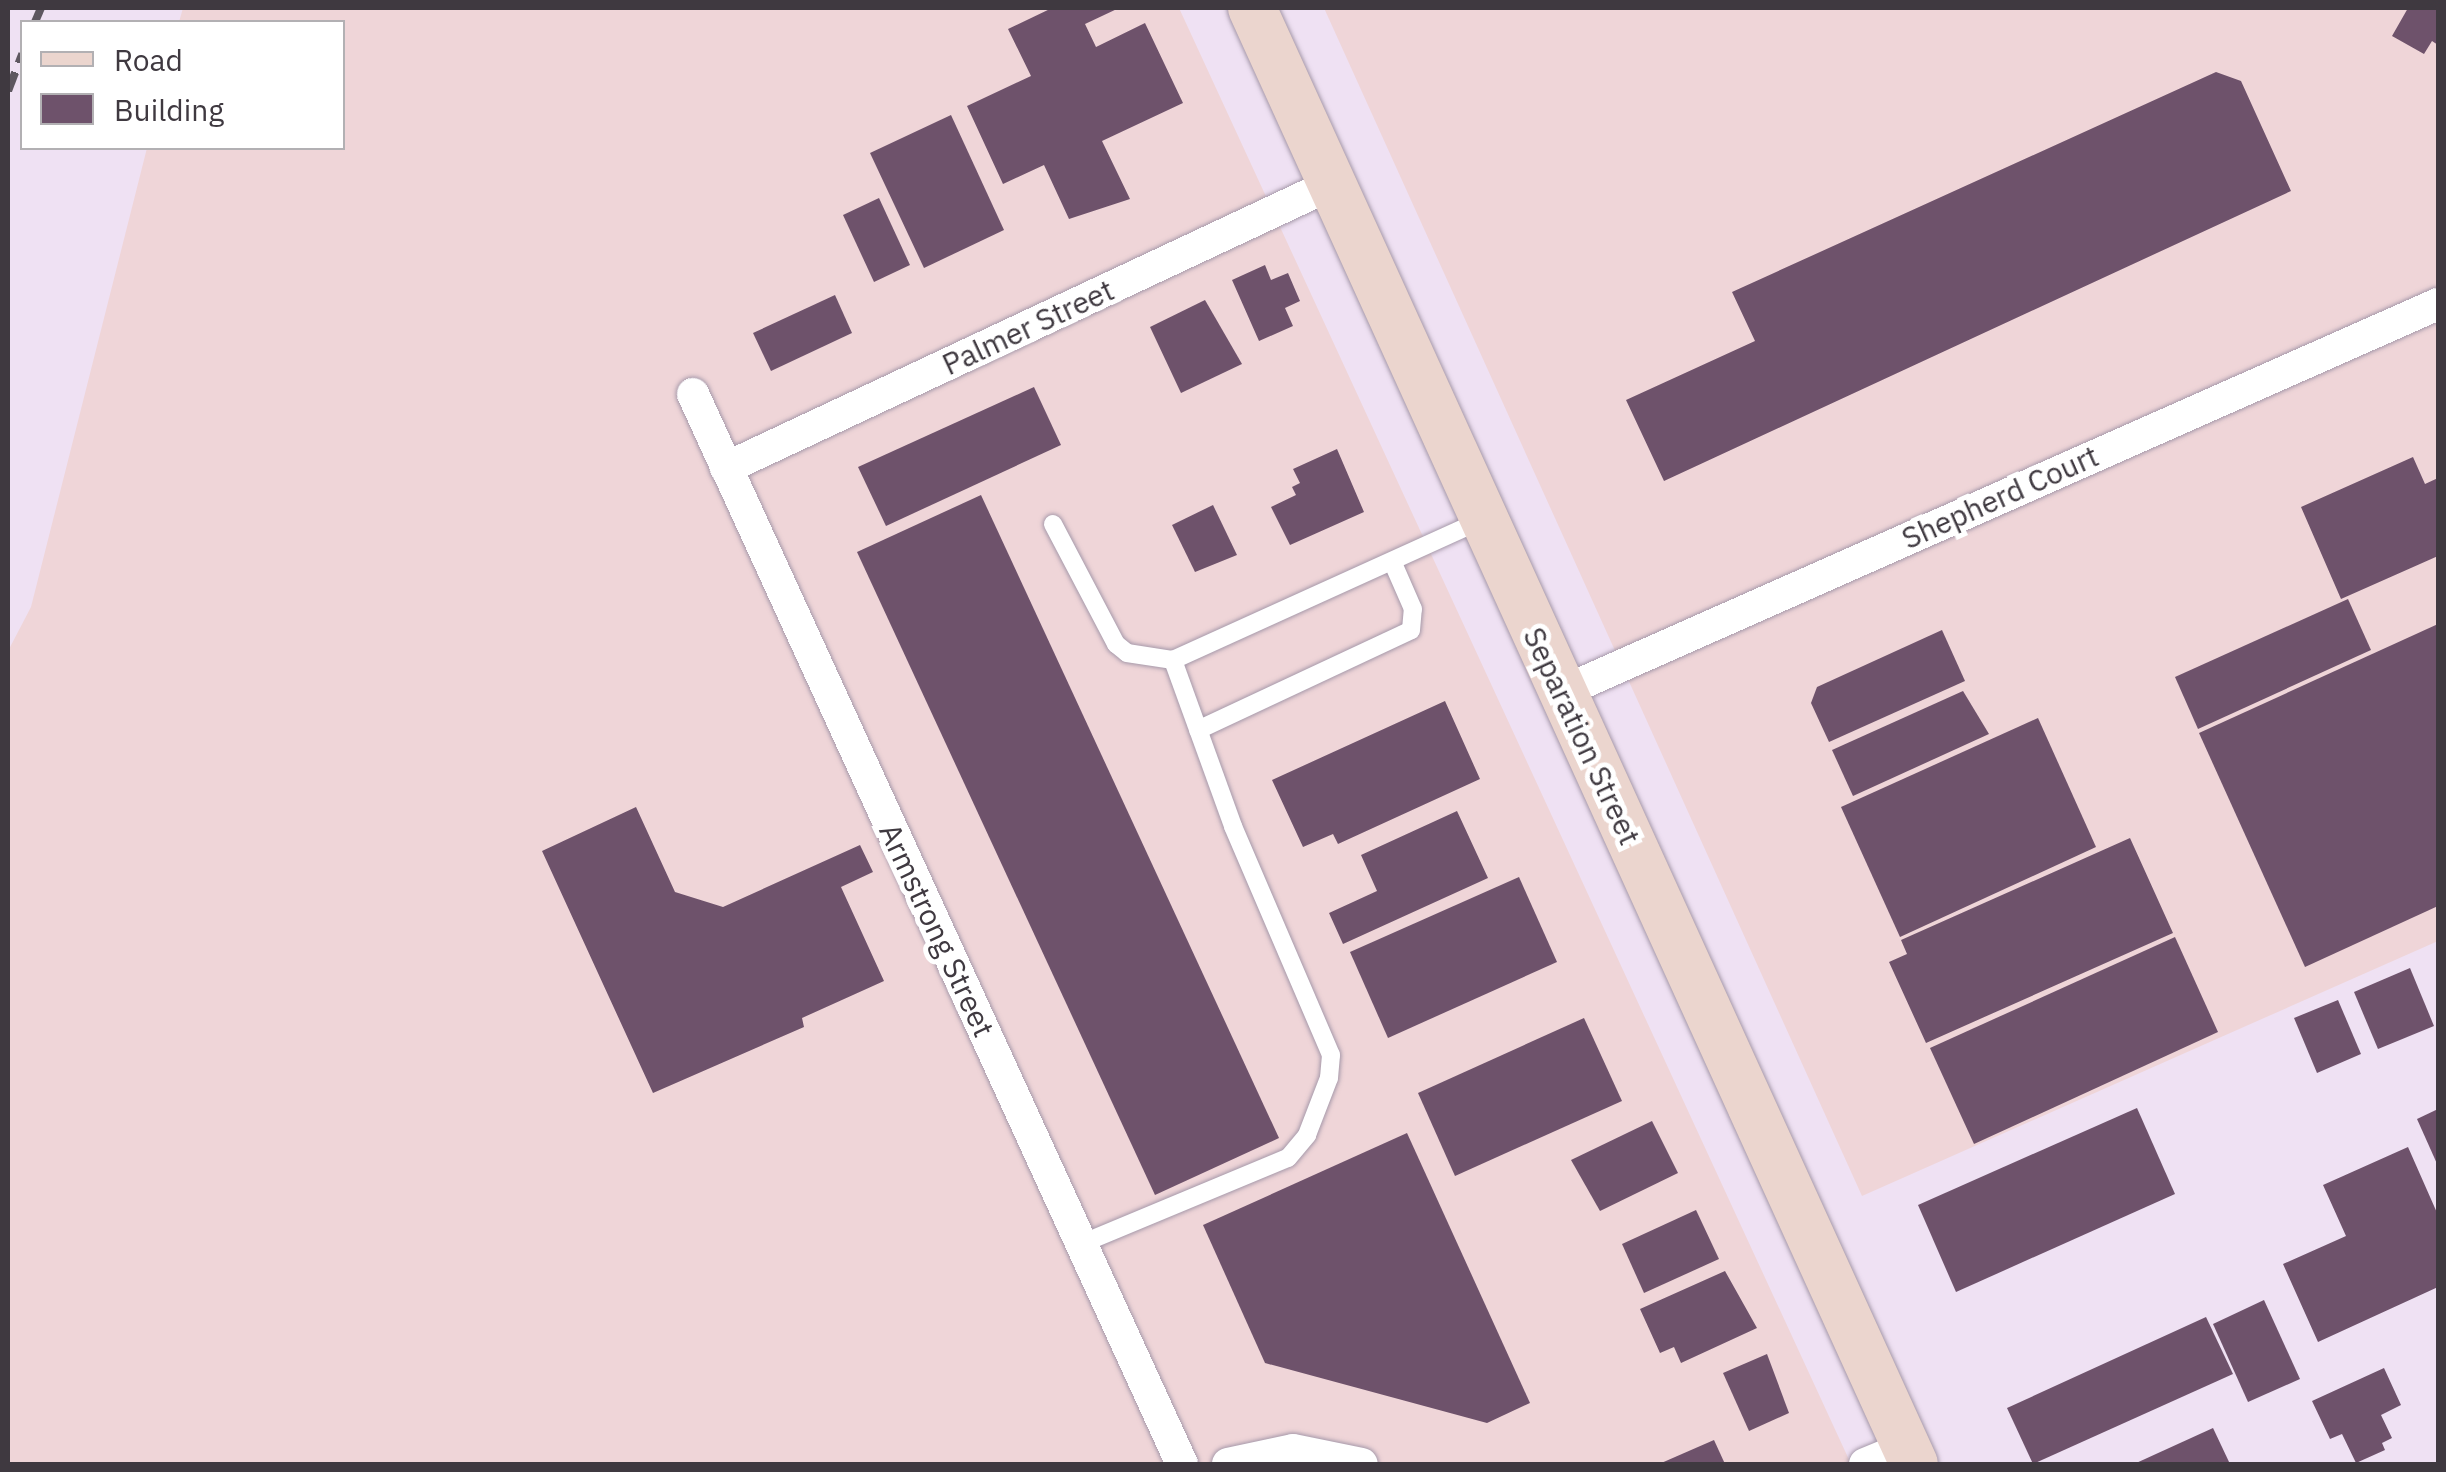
<!DOCTYPE html>
<html>
<head>
<meta charset="utf-8">
<style>
	body { margin:0 }
	#map { position:relative; width:2446px; height:1472px; overflow:hidden; background:#efe1f3; font-family:"IBM Plex Sans",sans-serif }
	div>[style] { position:absolute }
	.industrial>* { inset:0; background:#efd5d8 }
	.building>* { inset:0; background:#6e526b }
	.roads { filter:drop-shadow(0 0 2px #a699aa) drop-shadow(0 0 2px #a699aa) }
	.lane>* { height:18px; margin:-9px; padding:0 9px; transform-origin:9px; border-radius:9px; background:#fff }
	.street>* { height:32px; margin:-16px; padding:0 16px; transform-origin:16px; border-radius:16px; background:#fff }
	.secondary>* { height:48px; margin:-24px; padding:0 24px; transform-origin:24px; border-radius:24px; background:#ebd5ce }
	.rail>* { height:8px; margin-top:-4px; transform-origin:0; background:repeating-linear-gradient(90deg,#5e5760 0 20px,transparent 0 30px) }
	span { translate:-50% -50%; white-space:nowrap; text-align:center; line-height:1.15; -webkit-text-stroke:10px #fff; paint-order:stroke }
	.street-label { font-size:30px; color:#3f3940 }
	.frame { position:absolute; inset:0; border:10px solid #3f3940; pointer-events:none }
	.legend { position:absolute; left:20px; top:20px; width:325px; height:130px; box-sizing:border-box; background:#fff; border:2px solid #b2b0b3; margin:0; padding:12px 18px; list-style:none; font-size:30px; color:#3f3940 }
	.legend li { display:flex; align-items:center; gap:20px; height:50px }
	.legend b { width:50px; border:2px solid #b2b0b3 }
</style>
</head>
<body>
<div id="map">
	<div class="industrial">
		<div style="clip-path:polygon(183px 8px,1179px 8px,1851px 1464px,8px 1464px,8px 651px,31px 607px,147px 148px,342px 148px,342px 22px,179px 22px)"></div>
		<div style="clip-path:polygon(1324px 8px,2438px 8px,2438px 941px,1862px 1196px)"></div>
	</div>
	<div class="building">
		<div style="clip-path:polygon(1052px 8px,1119px 8px,1085px 24px,1096px 47px,1145px 23px,1183px 103px,1102px 141px,1130px 199px,1069px 219px,1044px 165px,1003px 184px,967px 106px,1031px 76px,1008px 29px)"></div>
		<div style="clip-path:polygon(2408px 8px,2438px 8px,2438px 45px,2432px 41px,2424px 54px,2392px 36px)"></div>
		<div style="clip-path:polygon(2216px 72px,2241px 81px,2291px 191px,1664px 481px,1626px 400px,1755px 341px,1732px 292px)"></div>
		<div style="clip-path:polygon(951px 115px,1004px 230px,924px 268px,870px 153px)"></div>
		<div style="clip-path:polygon(879px 198px,910px 265px,874px 282px,843px 215px)"></div>
		<div style="clip-path:polygon(1265px 265px,1271px 280px,1288px 273px,1300px 301px,1285px 308px,1293px 326px,1259px 341px,1232px 280px)"></div>
		<div style="clip-path:polygon(835px 295px,852px 333px,771px 371px,753px 333px)"></div>
		<div style="clip-path:polygon(1205px 300px,1242px 364px,1181px 393px,1150px 327px)"></div>
		<div style="clip-path:polygon(1034px 387px,1061px 445px,886px 526px,858px 467px)"></div>
		<div style="clip-path:polygon(1337px 449px,1364px 512px,1290px 545px,1271px 507px,1296px 495px,1292px 487px,1300px 483px,1293px 469px)"></div>
		<div style="clip-path:polygon(2413px 457px,2425px 484px,2438px 478px,2438px 556px,2341px 599px,2301px 507px)"></div>
		<div style="clip-path:polygon(981px 495px,1279px 1138px,1155px 1195px,857px 552px)"></div>
		<div style="clip-path:polygon(1213px 505px,1237px 555px,1195px 572px,1172px 525px)"></div>
		<div style="clip-path:polygon(2348px 599px,2371px 650px,2198px 729px,2175px 677px)"></div>
		<div style="clip-path:polygon(2438px 624px,2438px 906px,2305px 967px,2199px 733px)"></div>
		<div style="clip-path:polygon(1942px 630px,1965px 681px,1829px 742px,1811px 703px,1817px 687px)"></div>
		<div style="clip-path:polygon(1963px 691px,1989px 734px,1853px 796px,1832px 750px)"></div>
		<div style="clip-path:polygon(1445px 701px,1480px 779px,1338px 844px,1333px 834px,1303px 847px,1272px 780px)"></div>
		<div style="clip-path:polygon(2038px 718px,2096px 847px,1900px 937px,1841px 807px)"></div>
		<div style="clip-path:polygon(636px 807px,675px 892px,723px 907px,860px 845px,873px 872px,841px 887px,884px 981px,802px 1018px,804px 1027px,653px 1093px,542px 851px)"></div>
		<div style="clip-path:polygon(1457px 811px,1488px 878px,1343px 944px,1329px 913px,1377px 891px,1361px 855px)"></div>
		<div style="clip-path:polygon(2130px 838px,2173px 933px,1926px 1043px,1889px 962px,1907px 954px,1901px 940px)"></div>
		<div style="clip-path:polygon(1519px 877px,1557px 962px,1388px 1038px,1350px 952px)"></div>
		<div style="clip-path:polygon(2175px 937px,2218px 1032px,1974px 1144px,1930px 1048px)"></div>
		<div style="clip-path:polygon(2410px 968px,2434px 1026px,2378px 1049px,2354px 992px)"></div>
		<div style="clip-path:polygon(2338px 1000px,2361px 1054px,2317px 1073px,2294px 1018px)"></div>
		<div style="clip-path:polygon(1584px 1018px,1622px 1101px,1455px 1176px,1418px 1093px)"></div>
		<div style="clip-path:polygon(2137px 1108px,2175px 1194px,1956px 1292px,1918px 1205px)"></div>
		<div style="clip-path:polygon(2438px 1109px,2438px 1166px,2417px 1119px)"></div>
		<div style="clip-path:polygon(1652px 1121px,1678px 1173px,1600px 1211px,1571px 1160px)"></div>
		<div style="clip-path:polygon(1407px 1133px,1530px 1403px,1487px 1423px,1265px 1363px,1203px 1225px)"></div>
		<div style="clip-path:polygon(2408px 1147px,2438px 1215px,2438px 1287px,2318px 1342px,2283px 1264px,2346px 1236px,2323px 1185px)"></div>
		<div style="clip-path:polygon(1696px 1210px,1719px 1259px,1644px 1293px,1622px 1244px)"></div>
		<div style="clip-path:polygon(1725px 1271px,1757px 1328px,1681px 1363px,1674px 1347px,1660px 1353px,1640px 1309px)"></div>
		<div style="clip-path:polygon(2264px 1300px,2300px 1379px,2248px 1402px,2213px 1324px)"></div>
		<div style="clip-path:polygon(2206px 1317px,2233px 1374px,2033px 1464px,2007px 1408px)"></div>
		<div style="clip-path:polygon(1767px 1354px,1789px 1413px,1749px 1431px,1723px 1373px)"></div>
		<div style="clip-path:polygon(2384px 1368px,2401px 1405px,2381px 1415px,2392px 1438px,2382px 1443px,2385px 1450px,2356px 1463px,2342px 1434px,2330px 1439px,2312px 1401px)"></div>
		<div style="clip-path:polygon(2213px 1428px,2230px 1464px,2134px 1464px)"></div>
		<div style="clip-path:polygon(1714px 1440px,1725px 1464px,1659px 1464px)"></div>
	</div>
	<div class="roads">
		<div class="lane">
			<div style="left:1053px;top:524px;width:136px;rotate:62.3deg"></div>
			<div style="left:1116px;top:644px;width:14px;rotate:39deg"></div>
			<div style="left:1127px;top:653px;width:47px;rotate:8.7deg"></div>
			<div style="left:1173px;top:660px;width:338px;rotate:-24.4deg"></div>
			<div style="left:1198px;top:730px;width:235px;rotate:-25.1deg"></div>
			<div style="left:1411px;top:630px;width:21px;rotate:-85deg"></div>
			<div style="left:1413px;top:609px;width:52px;rotate:-113.6deg"></div>
			<div style="left:1081px;top:1244px;width:224px;rotate:-22.6deg"></div>
			<div style="left:1288px;top:1158px;width:30px;rotate:-50deg"></div>
			<div style="left:1307px;top:1135px;width:61px;rotate:-68.9deg"></div>
			<div style="left:1329px;top:1078px;width:23px;rotate:-85deg"></div>
			<div style="left:1331px;top:1055px;width:249px;rotate:-113.2deg"></div>
			<div style="left:1233px;top:826px;width:177px;rotate:-109.9deg"></div>
		</div>
		<div class="street">
			<div style="left:693px;top:394px;width:1176px;rotate:65.44deg"></div>
			<div style="left:726px;top:468px;width:667px;rotate:-25.11deg"></div>
			<div style="left:1562px;top:692px;width:958px;rotate:-23.89deg"></div>
			<div style="left:1228px;top:1464px;width:66px;rotate:-12.2deg"></div>
			<div style="left:1293px;top:1450px;width:70px;rotate:11.5deg"></div>
			<div style="left:1865px;top:1464px;width:44px;rotate:-22.5deg"></div>
		</div>
		<div class="secondary">
			<div style="left:1252px;top:8px;width:1599px;rotate:65.55deg"></div>
		</div>
	</div>
	<div class="rail">
		<div style="left:35px;top:22px;width:15px;rotate:-67deg"></div>
		<div style="left:8px;top:91px;width:40px;rotate:-69deg"></div>
	</div>
	<div class="street-label">
		<span style="left:1028px;top:327px;rotate:-25deg">Palmer Street</span>
		<span style="left:2000px;top:497px;rotate:-24deg">Shepherd Court</span>
		<span style="left:1582px;top:736px;rotate:65deg">Separation Street</span>
		<span style="left:937px;top:930px;rotate:65deg">Armstrong Street</span>
	</div>
	<div class="frame"></div>
	<ul class="legend">
	<li><b style="height:12px;background:#ebd5ce"></b>Road</li>
	<li><b style="height:28px;background:#6e526b"></b>Building</li>
	</ul>
</div>
</body>
</html>
